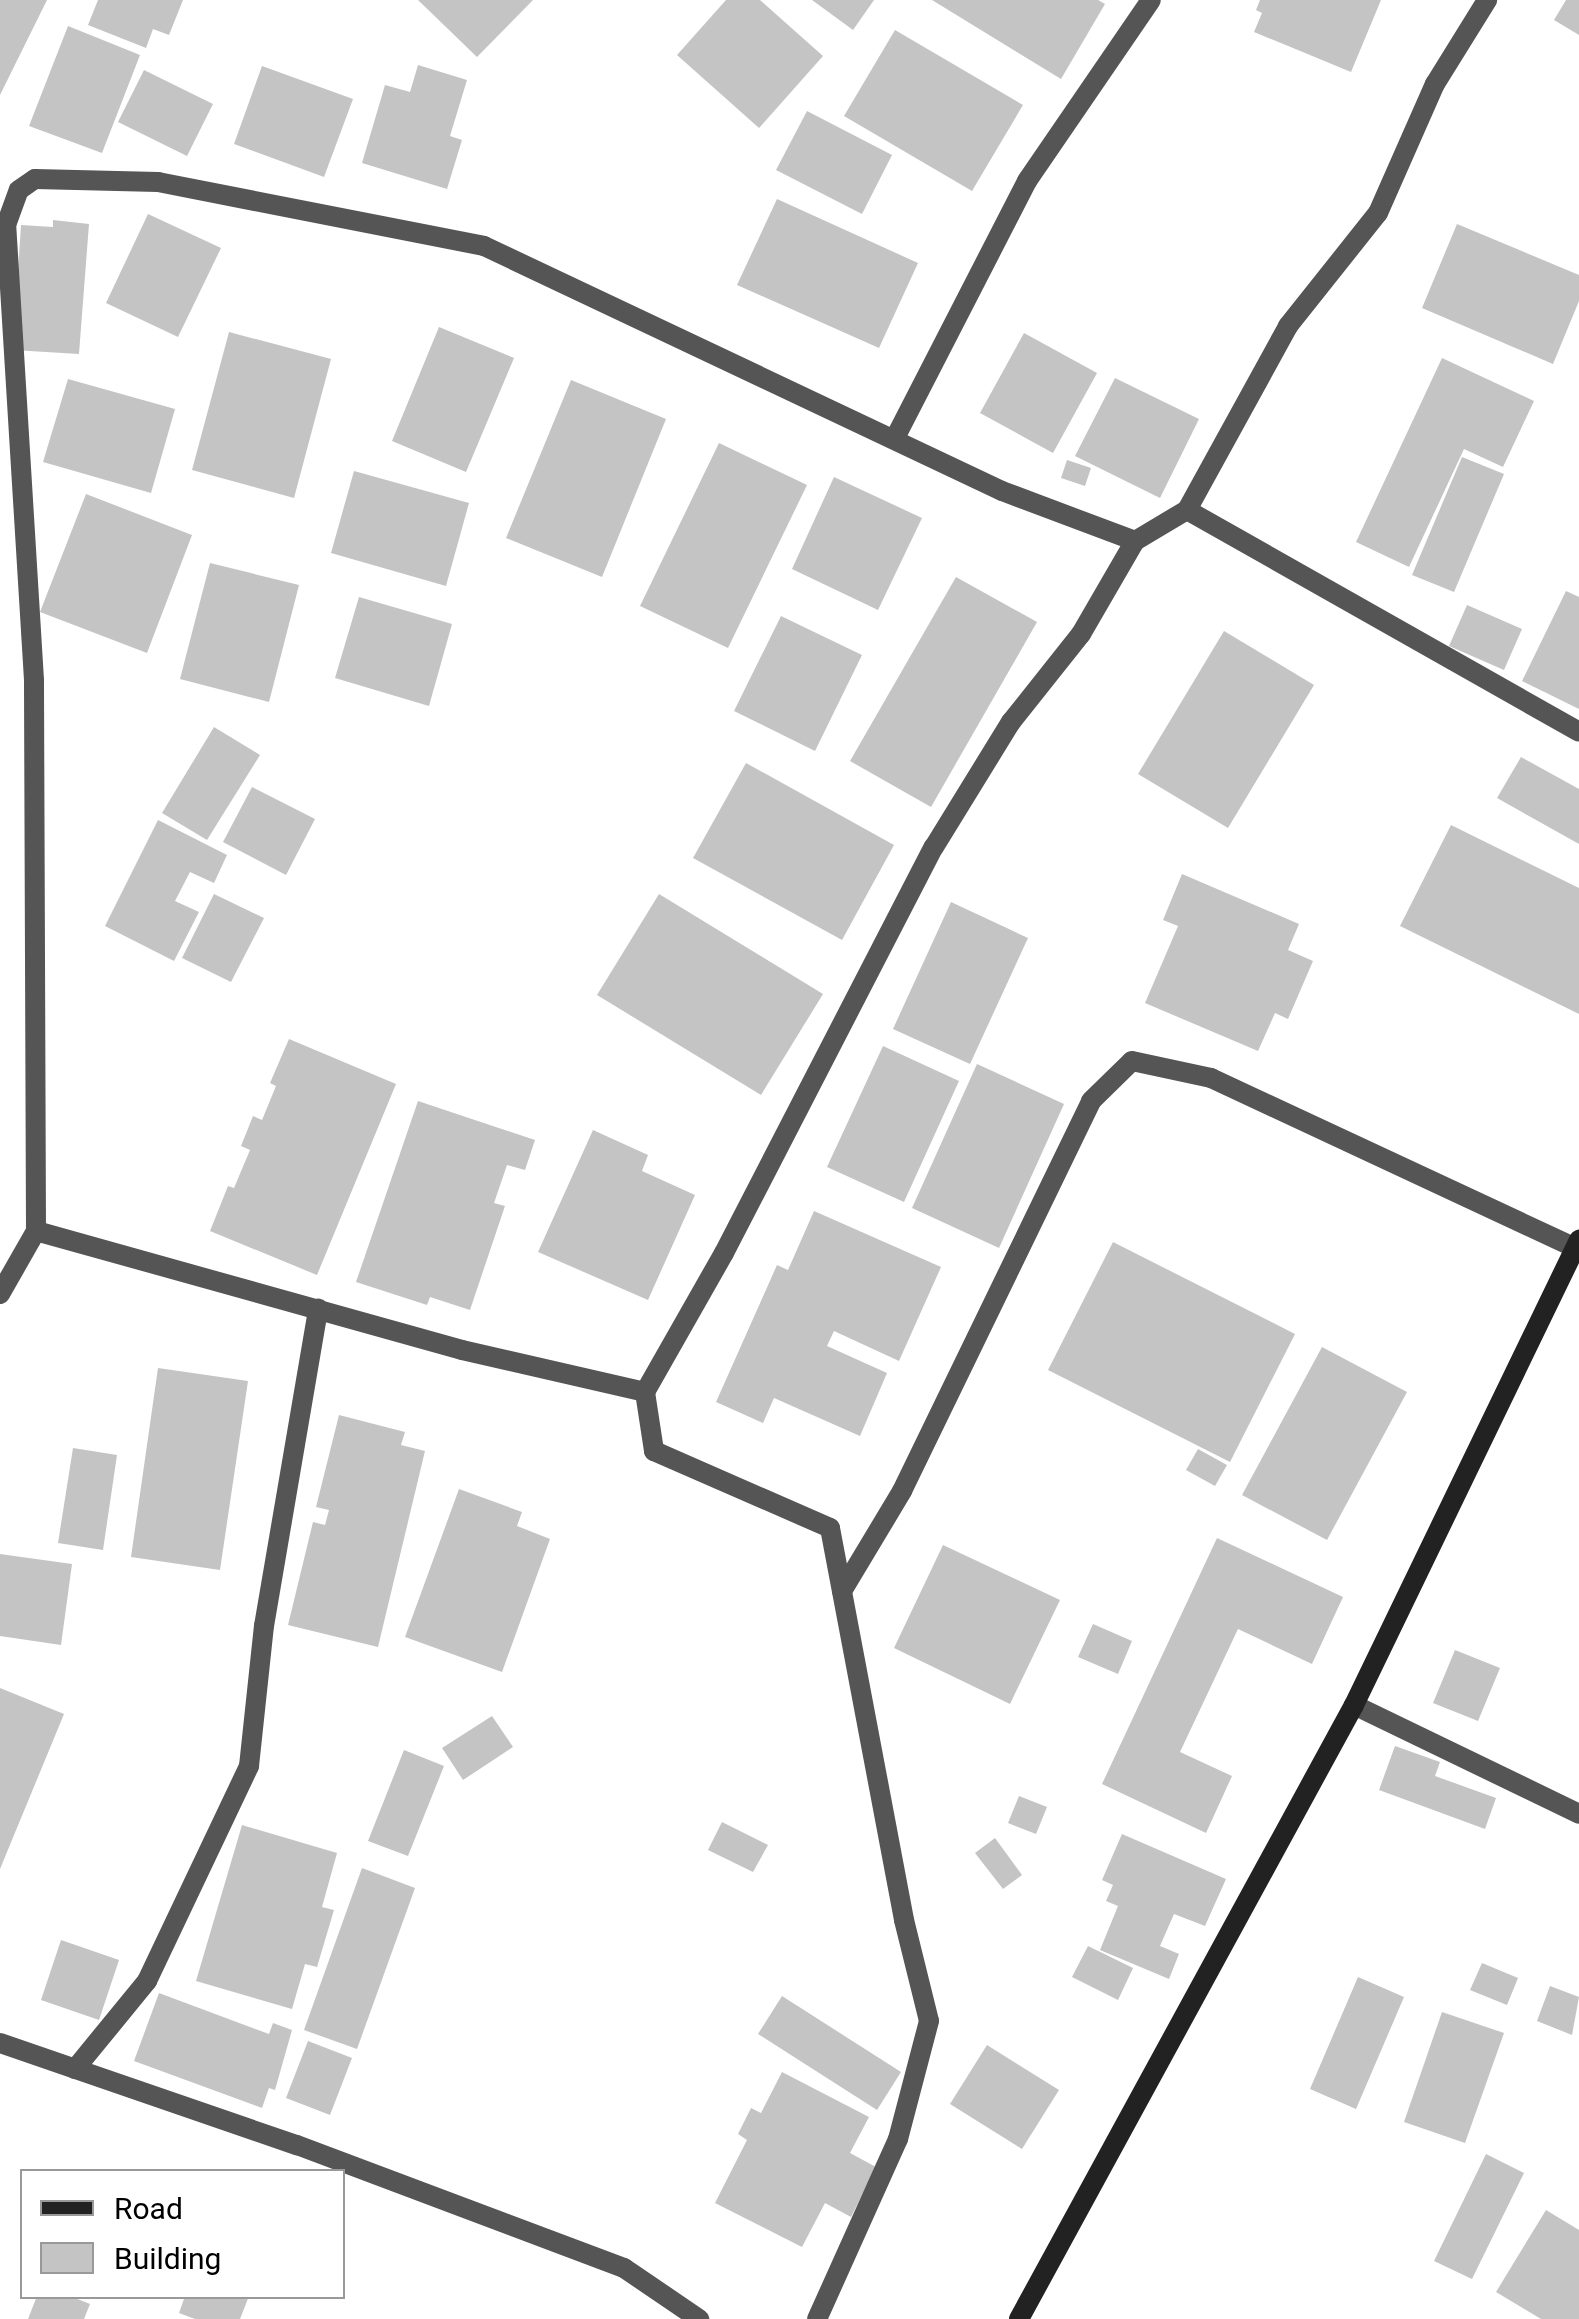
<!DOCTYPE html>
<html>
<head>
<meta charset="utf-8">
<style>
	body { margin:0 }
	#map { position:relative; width:1579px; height:2319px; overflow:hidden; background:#fff; font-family:Roboto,sans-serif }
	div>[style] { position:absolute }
	.building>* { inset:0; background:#c4c4c4 }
	.street>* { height:20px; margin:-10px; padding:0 10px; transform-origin:10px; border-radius:10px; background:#555 }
	.secondary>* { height:20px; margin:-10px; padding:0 10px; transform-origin:10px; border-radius:10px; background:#222 }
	span { translate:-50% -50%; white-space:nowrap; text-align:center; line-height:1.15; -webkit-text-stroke:9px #fff; paint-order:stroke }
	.legend { position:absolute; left:20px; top:2169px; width:325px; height:130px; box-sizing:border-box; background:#fff; border:2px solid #999; margin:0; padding:12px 18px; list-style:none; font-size:30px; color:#000 }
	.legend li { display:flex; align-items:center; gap:20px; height:50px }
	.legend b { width:50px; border:2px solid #999 }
</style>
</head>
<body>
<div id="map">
	<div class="building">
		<div style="clip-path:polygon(0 0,47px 0,0 95px)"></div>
		<div style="clip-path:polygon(98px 0,183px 0,169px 35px,153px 29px,146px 48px,88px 25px)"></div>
		<div style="clip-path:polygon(418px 0,533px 0,477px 57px)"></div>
		<div style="clip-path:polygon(726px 0,760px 0,823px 56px,759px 128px,677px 55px)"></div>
		<div style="clip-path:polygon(812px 0,874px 0,853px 30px)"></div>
		<div style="clip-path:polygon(932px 0,1098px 0,1105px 4px,1061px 79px)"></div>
		<div style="clip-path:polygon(1260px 0,1381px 0,1351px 72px,1254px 32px,1262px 13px,1256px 10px)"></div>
		<div style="clip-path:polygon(1566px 0,1579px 0,1579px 35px,1554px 20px)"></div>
		<div style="clip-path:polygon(68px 26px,140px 55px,102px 153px,29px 126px)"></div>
		<div style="clip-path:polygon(895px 30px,1023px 105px,972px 191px,844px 116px)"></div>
		<div style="clip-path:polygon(418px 65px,467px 80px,450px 136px,462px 140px,447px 189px,362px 163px,385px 85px,410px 92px)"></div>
		<div style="clip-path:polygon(262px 66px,353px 99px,324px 177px,234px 144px)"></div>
		<div style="clip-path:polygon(144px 70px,213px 104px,187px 156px,118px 122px)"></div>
		<div style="clip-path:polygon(807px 111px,892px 155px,862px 214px,776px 170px)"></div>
		<div style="clip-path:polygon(777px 199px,918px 263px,879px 348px,737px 285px)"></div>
		<div style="clip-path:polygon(148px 214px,221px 248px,178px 337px,106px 303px)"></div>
		<div style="clip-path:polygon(53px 220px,89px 224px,79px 354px,13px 350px,21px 225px,53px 227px)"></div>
		<div style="clip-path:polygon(1457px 224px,1579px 275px,1579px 301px,1553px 364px,1422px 308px)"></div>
		<div style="clip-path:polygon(439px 327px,514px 358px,466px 472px,392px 441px)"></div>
		<div style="clip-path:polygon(229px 332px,331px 359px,294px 498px,192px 470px)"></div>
		<div style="clip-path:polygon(1024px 333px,1097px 373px,1053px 453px,980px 413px)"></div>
		<div style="clip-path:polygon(1442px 358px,1534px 401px,1503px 467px,1464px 449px,1409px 567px,1356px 542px)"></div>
		<div style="clip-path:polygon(1115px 378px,1199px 419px,1160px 498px,1075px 456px)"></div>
		<div style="clip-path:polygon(68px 379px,175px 409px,151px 493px,43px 462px)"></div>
		<div style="clip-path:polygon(571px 380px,666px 419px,602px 577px,506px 538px)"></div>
		<div style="clip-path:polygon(719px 443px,807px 485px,728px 648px,640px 606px)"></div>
		<div style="clip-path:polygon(1462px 457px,1504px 474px,1454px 592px,1412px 575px)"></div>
		<div style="clip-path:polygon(1067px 460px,1091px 468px,1085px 486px,1061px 478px)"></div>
		<div style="clip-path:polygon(354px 471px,469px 503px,446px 586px,331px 553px)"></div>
		<div style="clip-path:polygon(834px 477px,922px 518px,878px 610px,792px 569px)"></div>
		<div style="clip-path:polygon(86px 494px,192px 535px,147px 653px,40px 612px)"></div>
		<div style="clip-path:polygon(210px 563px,299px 585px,269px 702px,180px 679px)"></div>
		<div style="clip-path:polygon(956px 577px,1037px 622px,931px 807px,850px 761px)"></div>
		<div style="clip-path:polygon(1566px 591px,1579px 597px,1579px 709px,1522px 681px)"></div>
		<div style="clip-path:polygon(359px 597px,452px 624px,429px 706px,335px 678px)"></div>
		<div style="clip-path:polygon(1467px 605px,1522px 629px,1504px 670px,1449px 646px)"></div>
		<div style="clip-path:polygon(781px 616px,862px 655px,815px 751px,734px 711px)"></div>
		<div style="clip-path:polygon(1224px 631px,1314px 685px,1228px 828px,1138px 774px)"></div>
		<div style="clip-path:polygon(214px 727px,260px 755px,207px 840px,162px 813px)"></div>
		<div style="clip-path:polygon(1521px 757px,1579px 789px,1579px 844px,1497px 798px)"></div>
		<div style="clip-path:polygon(746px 763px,894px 845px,842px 940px,693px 858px)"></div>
		<div style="clip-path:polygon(252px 787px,315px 819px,286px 875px,223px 842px)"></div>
		<div style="clip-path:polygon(158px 820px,227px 855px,214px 883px,190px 872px,175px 901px,199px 912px,174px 961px,105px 926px)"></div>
		<div style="clip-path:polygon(1451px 825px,1579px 888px,1579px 1014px,1400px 926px)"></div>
		<div style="clip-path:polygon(1182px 874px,1299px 924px,1288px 950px,1313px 961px,1288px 1019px,1275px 1013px,1258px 1051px,1145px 1003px,1178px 926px,1163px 920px)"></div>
		<div style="clip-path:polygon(214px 894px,264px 918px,231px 982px,182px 958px)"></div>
		<div style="clip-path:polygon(659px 894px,823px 994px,761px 1095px,597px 995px)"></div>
		<div style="clip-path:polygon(951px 902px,1028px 938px,970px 1064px,893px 1029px)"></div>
		<div style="clip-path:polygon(289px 1039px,396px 1084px,317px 1275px,210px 1231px,228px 1186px,234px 1188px,250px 1150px,241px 1146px,253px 1116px,262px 1120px,276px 1086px,270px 1083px)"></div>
		<div style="clip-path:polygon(883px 1046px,959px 1081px,904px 1202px,827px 1167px)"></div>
		<div style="clip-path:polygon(977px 1064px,1064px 1104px,999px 1248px,912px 1208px)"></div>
		<div style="clip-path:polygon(418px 1101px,535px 1140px,525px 1170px,507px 1165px,494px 1203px,505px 1206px,470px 1310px,430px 1297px,427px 1305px,356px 1282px)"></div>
		<div style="clip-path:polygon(593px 1130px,648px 1155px,642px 1171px,695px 1195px,648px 1300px,538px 1252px)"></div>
		<div style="clip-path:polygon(814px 1211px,941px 1267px,899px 1361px,834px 1331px,827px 1346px,887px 1373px,860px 1436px,774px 1398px,763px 1423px,716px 1402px,777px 1265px,788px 1270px)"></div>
		<div style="clip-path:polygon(1113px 1242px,1295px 1334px,1230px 1462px,1048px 1370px)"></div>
		<div style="clip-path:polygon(1322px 1347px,1407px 1392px,1327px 1540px,1242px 1495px)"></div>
		<div style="clip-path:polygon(158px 1368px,248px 1381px,220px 1570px,131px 1557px)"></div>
		<div style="clip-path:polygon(339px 1415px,405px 1432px,401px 1445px,425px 1451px,378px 1647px,288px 1625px,313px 1522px,325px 1525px,329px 1510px,316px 1507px)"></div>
		<div style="clip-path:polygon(73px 1448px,117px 1455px,103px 1550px,58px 1543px)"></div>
		<div style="clip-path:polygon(1198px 1449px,1227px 1465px,1215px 1486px,1186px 1470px)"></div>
		<div style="clip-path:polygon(459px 1489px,522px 1512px,517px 1526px,550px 1539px,502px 1672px,405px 1637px)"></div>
		<div style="clip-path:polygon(1217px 1538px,1343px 1597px,1312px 1664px,1238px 1629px,1180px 1752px,1232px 1776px,1206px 1833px,1102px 1784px)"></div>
		<div style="clip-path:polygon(943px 1545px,1060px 1600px,1010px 1704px,894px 1648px)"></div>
		<div style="clip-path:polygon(0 1554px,72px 1564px,61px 1645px,0 1636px)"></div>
		<div style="clip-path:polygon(1093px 1624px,1132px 1641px,1118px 1674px,1078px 1657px)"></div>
		<div style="clip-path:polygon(1455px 1650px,1500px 1668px,1478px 1721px,1433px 1703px)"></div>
		<div style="clip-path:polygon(0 1688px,64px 1714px,0 1869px)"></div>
		<div style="clip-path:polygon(492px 1716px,513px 1747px,463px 1780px,442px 1748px)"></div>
		<div style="clip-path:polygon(1395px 1746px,1440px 1762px,1435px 1776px,1496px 1798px,1485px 1829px,1379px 1790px)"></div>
		<div style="clip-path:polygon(404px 1750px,444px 1766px,408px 1856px,368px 1841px)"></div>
		<div style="clip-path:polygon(1019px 1796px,1047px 1807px,1036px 1834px,1008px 1823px)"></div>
		<div style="clip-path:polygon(722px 1822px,768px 1845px,753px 1872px,708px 1850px)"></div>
		<div style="clip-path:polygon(242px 1825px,337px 1853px,322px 1907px,334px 1910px,317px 1967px,305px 1964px,292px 2009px,196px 1981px)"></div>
		<div style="clip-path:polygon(1122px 1834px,1226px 1879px,1205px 1926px,1174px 1914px,1160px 1946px,1179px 1954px,1169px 1979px,1100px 1950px,1118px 1906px,1106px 1901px,1113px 1885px,1102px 1880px)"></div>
		<div style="clip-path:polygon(995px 1838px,1022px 1875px,1003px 1889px,975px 1853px)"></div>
		<div style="clip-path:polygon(362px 1868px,415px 1888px,357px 2049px,304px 2030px)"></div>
		<div style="clip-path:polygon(61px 1940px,119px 1960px,99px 2020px,41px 2000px)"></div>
		<div style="clip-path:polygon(1088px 1946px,1133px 1968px,1118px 2000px,1072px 1977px)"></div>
		<div style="clip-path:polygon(1482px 1963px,1518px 1978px,1507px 2005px,1470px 1990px)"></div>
		<div style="clip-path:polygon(1358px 1977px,1404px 1997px,1356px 2109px,1310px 2089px)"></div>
		<div style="clip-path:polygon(1550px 1986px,1579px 1997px,1572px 2035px,1537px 2021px)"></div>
		<div style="clip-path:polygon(159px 1993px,269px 2034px,273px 2023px,292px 2030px,275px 2090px,269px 2088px,262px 2108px,134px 2061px)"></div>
		<div style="clip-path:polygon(782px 1996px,901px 2072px,877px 2110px,758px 2034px)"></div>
		<div style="clip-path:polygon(1442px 2012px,1504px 2033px,1465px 2143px,1404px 2122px)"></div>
		<div style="clip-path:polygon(308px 2041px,352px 2058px,330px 2115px,286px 2098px)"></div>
		<div style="clip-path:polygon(987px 2045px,1059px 2090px,1022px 2149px,950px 2104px)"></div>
		<div style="clip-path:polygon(782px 2072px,869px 2117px,850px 2153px,876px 2167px,851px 2217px,825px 2203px,802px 2247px,715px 2203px,747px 2140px,738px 2134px,751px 2108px,761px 2113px)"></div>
		<div style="clip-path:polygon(1486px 2154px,1524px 2173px,1472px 2279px,1434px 2261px)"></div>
		<div style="clip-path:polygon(1546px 2210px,1579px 2230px,1579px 2319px,1541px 2319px,1496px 2292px)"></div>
		<div style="clip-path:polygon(37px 2296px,70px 2296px,90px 2304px,84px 2319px,28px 2319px)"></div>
		<div style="clip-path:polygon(185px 2296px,249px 2296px,240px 2319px,195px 2319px,179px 2313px)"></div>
	</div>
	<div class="street">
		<div style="left:895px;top:438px;width:289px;rotate:-62.8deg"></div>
		<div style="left:1027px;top:181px;width:219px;rotate:-55.6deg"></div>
		<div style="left:1187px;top:510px;width:210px;rotate:-61.2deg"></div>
		<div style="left:1288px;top:326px;width:144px;rotate:-51.5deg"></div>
		<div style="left:1378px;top:213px;width:141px;rotate:-66.2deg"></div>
		<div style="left:1435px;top:84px;width:99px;rotate:-58.2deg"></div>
		<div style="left:36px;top:1231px;width:442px;rotate:15.6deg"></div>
		<div style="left:462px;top:1350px;width:188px;rotate:12.9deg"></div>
		<div style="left:645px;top:1392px;width:160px;rotate:-60.4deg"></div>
		<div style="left:724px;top:1253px;width:457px;rotate:-62.7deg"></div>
		<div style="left:934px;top:847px;width:147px;rotate:-58.4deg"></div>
		<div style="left:1011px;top:722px;width:112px;rotate:-51.5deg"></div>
		<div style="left:1081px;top:634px;width:108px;rotate:-59.9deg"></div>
		<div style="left:1135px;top:541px;width:61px;rotate:-30.8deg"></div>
		<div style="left:1187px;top:510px;width:450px;rotate:29.5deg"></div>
		<div style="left:0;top:1294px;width:73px;rotate:-60.3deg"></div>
		<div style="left:36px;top:1231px;width:551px;rotate:-90.21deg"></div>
		<div style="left:34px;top:680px;width:456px;rotate:-93.5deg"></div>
		<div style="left:6px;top:225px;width:37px;rotate:-70deg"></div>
		<div style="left:19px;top:190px;width:19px;rotate:-35deg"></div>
		<div style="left:35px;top:179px;width:123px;rotate:1.4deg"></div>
		<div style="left:158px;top:182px;width:332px;rotate:11.1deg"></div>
		<div style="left:484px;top:246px;width:573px;rotate:25.31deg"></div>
		<div style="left:1002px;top:491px;width:142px;rotate:20.6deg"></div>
		<div style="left:645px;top:1392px;width:60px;rotate:81.3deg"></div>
		<div style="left:654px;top:1451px;width:192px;rotate:23.6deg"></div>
		<div style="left:830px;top:1528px;width:399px;rotate:79.3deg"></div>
		<div style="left:904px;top:1920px;width:104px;rotate:76.1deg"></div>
		<div style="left:929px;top:2021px;width:122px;rotate:104.7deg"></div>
		<div style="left:898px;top:2139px;width:197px;rotate:114.2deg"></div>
		<div style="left:842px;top:1591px;width:117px;rotate:-59deg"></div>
		<div style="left:902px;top:1491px;width:433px;rotate:-64.1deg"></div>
		<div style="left:1091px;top:1101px;width:57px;rotate:-44.3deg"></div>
		<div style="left:1132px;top:1061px;width:81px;rotate:12.1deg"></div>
		<div style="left:1211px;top:1078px;width:402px;rotate:25deg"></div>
		<div style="left:1354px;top:1705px;width:250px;rotate:25.8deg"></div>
		<div style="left:0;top:2043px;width:314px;rotate:19deg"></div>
		<div style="left:297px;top:2145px;width:349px;rotate:20.6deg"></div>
		<div style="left:624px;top:2268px;width:91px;rotate:34.2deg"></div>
		<div style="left:75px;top:2069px;width:114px;rotate:-50.7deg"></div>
		<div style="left:147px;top:1981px;width:238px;rotate:-64.6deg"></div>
		<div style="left:249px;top:1766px;width:141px;rotate:-83.9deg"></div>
		<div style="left:264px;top:1626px;width:322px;rotate:-80.3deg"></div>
	</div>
	<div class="secondary">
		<div style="left:1019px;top:2319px;width:699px;rotate:-61.38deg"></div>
		<div style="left:1354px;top:1705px;width:517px;rotate:-64.18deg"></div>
	</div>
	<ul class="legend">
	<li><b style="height:12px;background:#222"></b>Road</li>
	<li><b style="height:28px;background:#c4c4c4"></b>Building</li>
	</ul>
</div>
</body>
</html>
